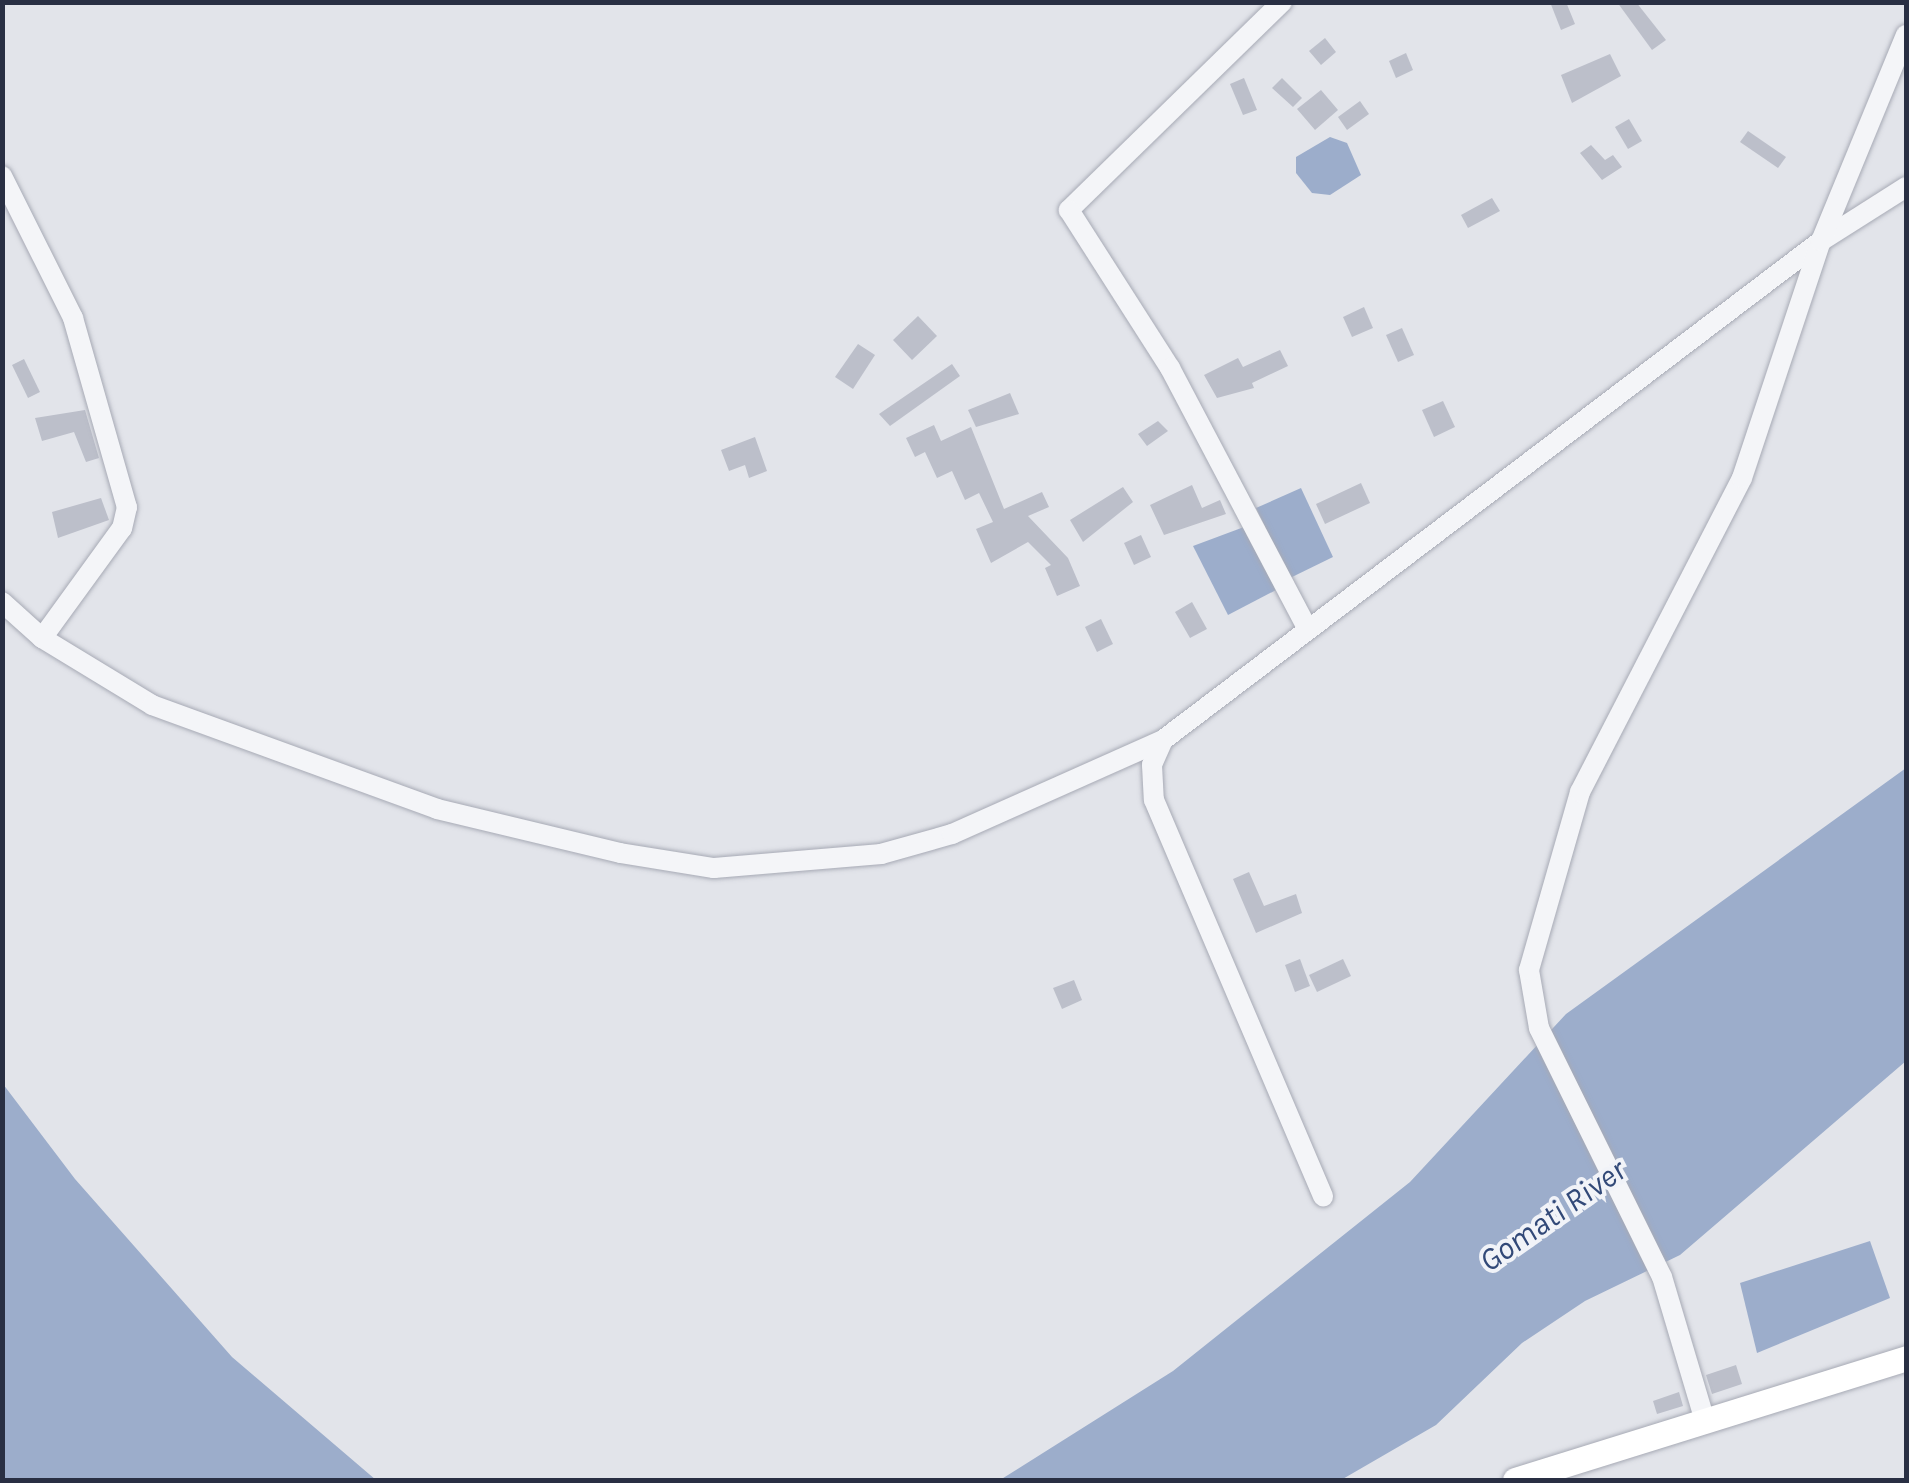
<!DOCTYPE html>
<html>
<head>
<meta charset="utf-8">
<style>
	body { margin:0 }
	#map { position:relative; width:1909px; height:1483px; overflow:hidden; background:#e2e4ea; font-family:Karla,sans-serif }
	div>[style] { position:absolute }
	.water>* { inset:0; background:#9cadcb }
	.building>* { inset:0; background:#bcbfca }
	.roads { filter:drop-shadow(0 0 2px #a7aab5) drop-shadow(0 0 2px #a7aab5) }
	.minor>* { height:20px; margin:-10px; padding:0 10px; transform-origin:10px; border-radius:10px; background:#f4f5f8 }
	.major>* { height:25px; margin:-12.5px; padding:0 12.5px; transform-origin:12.5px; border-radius:12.5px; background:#fff }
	span { translate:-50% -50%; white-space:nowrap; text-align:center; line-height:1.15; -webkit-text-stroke:8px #f1f3f8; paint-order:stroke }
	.water-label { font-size:32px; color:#324978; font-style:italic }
	.frame { position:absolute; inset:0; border:5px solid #292f43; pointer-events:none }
</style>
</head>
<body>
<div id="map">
	<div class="water">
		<div style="clip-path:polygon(1330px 137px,1347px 143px,1361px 175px,1330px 195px,1312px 193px,1296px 173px,1296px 157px)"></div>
		<div style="clip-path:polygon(1301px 488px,1333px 557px,1290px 578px,1256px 508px)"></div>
		<div style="clip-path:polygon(1244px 527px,1276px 590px,1228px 615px,1193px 546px)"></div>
		<div style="clip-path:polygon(1906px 768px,1906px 1061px,1680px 1255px,1585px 1301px,1522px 1343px,1436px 1425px,1341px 1480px,1000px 1480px,1173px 1371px,1410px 1182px,1566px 1014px)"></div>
		<div style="clip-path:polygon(3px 1084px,75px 1179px,232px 1357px,376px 1480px,3px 1480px)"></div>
		<div style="clip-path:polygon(1870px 1241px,1890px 1298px,1757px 1353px,1740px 1283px)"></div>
	</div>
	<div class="building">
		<div style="clip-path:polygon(1550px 2px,1566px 2px,1575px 24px,1561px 30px)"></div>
		<div style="clip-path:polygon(1617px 2px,1636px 2px,1666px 40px,1652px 50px)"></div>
		<div style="clip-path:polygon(1325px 38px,1336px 52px,1321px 65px,1309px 51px)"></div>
		<div style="clip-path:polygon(1406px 53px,1413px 70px,1396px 78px,1389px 61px)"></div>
		<div style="clip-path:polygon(1610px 54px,1621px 76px,1572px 103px,1561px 75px)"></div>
		<div style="clip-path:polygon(1244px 78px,1257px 110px,1243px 115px,1230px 84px)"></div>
		<div style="clip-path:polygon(1282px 78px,1302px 98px,1293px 107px,1272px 88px)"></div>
		<div style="clip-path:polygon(1321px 90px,1338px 110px,1315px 130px,1297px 109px)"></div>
		<div style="clip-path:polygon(1360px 101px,1369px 114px,1347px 130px,1338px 117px)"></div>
		<div style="clip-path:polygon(1629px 119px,1642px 141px,1628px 149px,1615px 127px)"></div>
		<div style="clip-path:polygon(1748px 131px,1786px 157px,1778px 168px,1740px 142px)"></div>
		<div style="clip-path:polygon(1591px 145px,1605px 160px,1613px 155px,1622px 167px,1602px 180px,1580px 153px)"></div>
		<div style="clip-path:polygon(1492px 198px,1500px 211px,1468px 228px,1461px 215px)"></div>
		<div style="clip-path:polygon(1364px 307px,1373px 328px,1352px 337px,1343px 317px)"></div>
		<div style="clip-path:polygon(918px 316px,937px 336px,912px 360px,893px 340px)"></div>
		<div style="clip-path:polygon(1402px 328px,1414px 355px,1398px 362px,1386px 335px)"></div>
		<div style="clip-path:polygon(858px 344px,875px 355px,853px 389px,835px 377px)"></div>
		<div style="clip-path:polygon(1280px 350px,1288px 366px,1252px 383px,1254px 388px,1217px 398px,1204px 375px,1238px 358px,1243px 367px)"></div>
		<div style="clip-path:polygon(24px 359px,40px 392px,28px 398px,12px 365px)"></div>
		<div style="clip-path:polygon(952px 364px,960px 376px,890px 426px,879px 414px)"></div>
		<div style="clip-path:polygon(1010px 393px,1019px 414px,976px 427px,968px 410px)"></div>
		<div style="clip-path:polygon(1443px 401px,1455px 427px,1434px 437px,1422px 410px)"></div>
		<div style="clip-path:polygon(85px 410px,99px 458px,86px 462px,74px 432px,42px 441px,35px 418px)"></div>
		<div style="clip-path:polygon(1158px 421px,1168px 431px,1147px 446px,1138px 434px)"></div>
		<div style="clip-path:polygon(934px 425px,941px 441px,971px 427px,1004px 509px,1042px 492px,1049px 507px,1028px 516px,1068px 558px,1080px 586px,1057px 596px,1045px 568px,1051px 565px,1028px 542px,991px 563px,976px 529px,993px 522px,979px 493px,965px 500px,952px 471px,937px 478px,925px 452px,915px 457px,906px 438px)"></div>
		<div style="clip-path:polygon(755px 437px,767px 471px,749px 478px,745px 465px,729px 471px,721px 450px)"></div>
		<div style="clip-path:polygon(1361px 483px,1370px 503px,1325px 524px,1316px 504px)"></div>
		<div style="clip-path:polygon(1192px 485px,1202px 508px,1220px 500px,1226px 514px,1164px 535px,1150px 505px)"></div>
		<div style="clip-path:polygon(1123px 487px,1133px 502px,1083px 542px,1070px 520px)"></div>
		<div style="clip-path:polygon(101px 498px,109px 520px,58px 538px,52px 512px)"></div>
		<div style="clip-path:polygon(1141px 535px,1151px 557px,1134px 565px,1124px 543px)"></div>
		<div style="clip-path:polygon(1192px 602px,1207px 629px,1190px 638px,1175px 612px)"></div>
		<div style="clip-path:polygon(1101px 619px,1113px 644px,1097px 652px,1085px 627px)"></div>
		<div style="clip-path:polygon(1249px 872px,1264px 906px,1296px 894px,1302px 913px,1256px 933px,1233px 879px)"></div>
		<div style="clip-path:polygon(1300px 959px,1310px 986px,1295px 992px,1285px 965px)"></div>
		<div style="clip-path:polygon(1343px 959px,1351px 976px,1317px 992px,1309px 975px)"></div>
		<div style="clip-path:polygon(1074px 980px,1082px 1000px,1062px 1009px,1053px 988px)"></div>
		<div style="clip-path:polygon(1736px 1365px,1742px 1384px,1712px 1394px,1706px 1375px)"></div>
		<div style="clip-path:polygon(1679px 1392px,1683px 1406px,1657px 1414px,1653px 1401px)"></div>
	</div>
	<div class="roads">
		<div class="minor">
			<div style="left:1282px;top:2px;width:298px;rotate:135.7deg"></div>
			<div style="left:1069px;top:210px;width:188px;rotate:57.4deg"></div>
			<div style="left:1170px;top:368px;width:294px;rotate:62.2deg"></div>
			<div style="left:2px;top:176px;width:159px;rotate:63.4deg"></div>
			<div style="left:73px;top:318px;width:197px;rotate:74.1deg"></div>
			<div style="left:127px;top:507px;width:22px;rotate:103deg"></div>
			<div style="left:122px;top:528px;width:136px;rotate:126deg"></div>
			<div style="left:2px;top:602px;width:54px;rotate:42deg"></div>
			<div style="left:42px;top:638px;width:129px;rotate:31.3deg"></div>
			<div style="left:152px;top:705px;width:303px;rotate:20deg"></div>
			<div style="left:437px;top:809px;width:188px;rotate:13.5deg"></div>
			<div style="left:620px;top:853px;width:95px;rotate:9.1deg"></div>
			<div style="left:714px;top:868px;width:168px;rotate:-4.8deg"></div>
			<div style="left:881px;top:854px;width:74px;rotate:-15.7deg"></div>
			<div style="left:952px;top:834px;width:231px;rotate:-24deg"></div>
			<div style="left:1163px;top:740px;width:826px;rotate:-37.18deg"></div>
			<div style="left:1821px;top:241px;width:101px;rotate:-32.4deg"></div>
			<div style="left:1163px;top:740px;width:27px;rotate:114deg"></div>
			<div style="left:1152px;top:765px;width:35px;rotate:87deg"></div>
			<div style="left:1154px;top:800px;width:431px;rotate:66.9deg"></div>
			<div style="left:1705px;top:1421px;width:150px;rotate:-106.6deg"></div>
			<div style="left:1662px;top:1277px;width:278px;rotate:-116.3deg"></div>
			<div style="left:1539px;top:1028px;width:59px;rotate:-99.8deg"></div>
			<div style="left:1529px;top:970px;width:185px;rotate:-74deg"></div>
			<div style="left:1580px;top:792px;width:353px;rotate:-62.7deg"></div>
			<div style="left:1742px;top:478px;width:250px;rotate:-71.6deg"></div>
			<div style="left:1821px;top:241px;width:223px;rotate:-67.6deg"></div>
		</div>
		<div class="major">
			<div style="left:1515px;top:1480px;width:410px;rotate:-17.3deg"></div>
		</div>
	</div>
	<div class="water-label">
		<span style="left:1553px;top:1216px;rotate:-35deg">Gomati River</span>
	</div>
	<div class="frame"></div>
</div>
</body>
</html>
